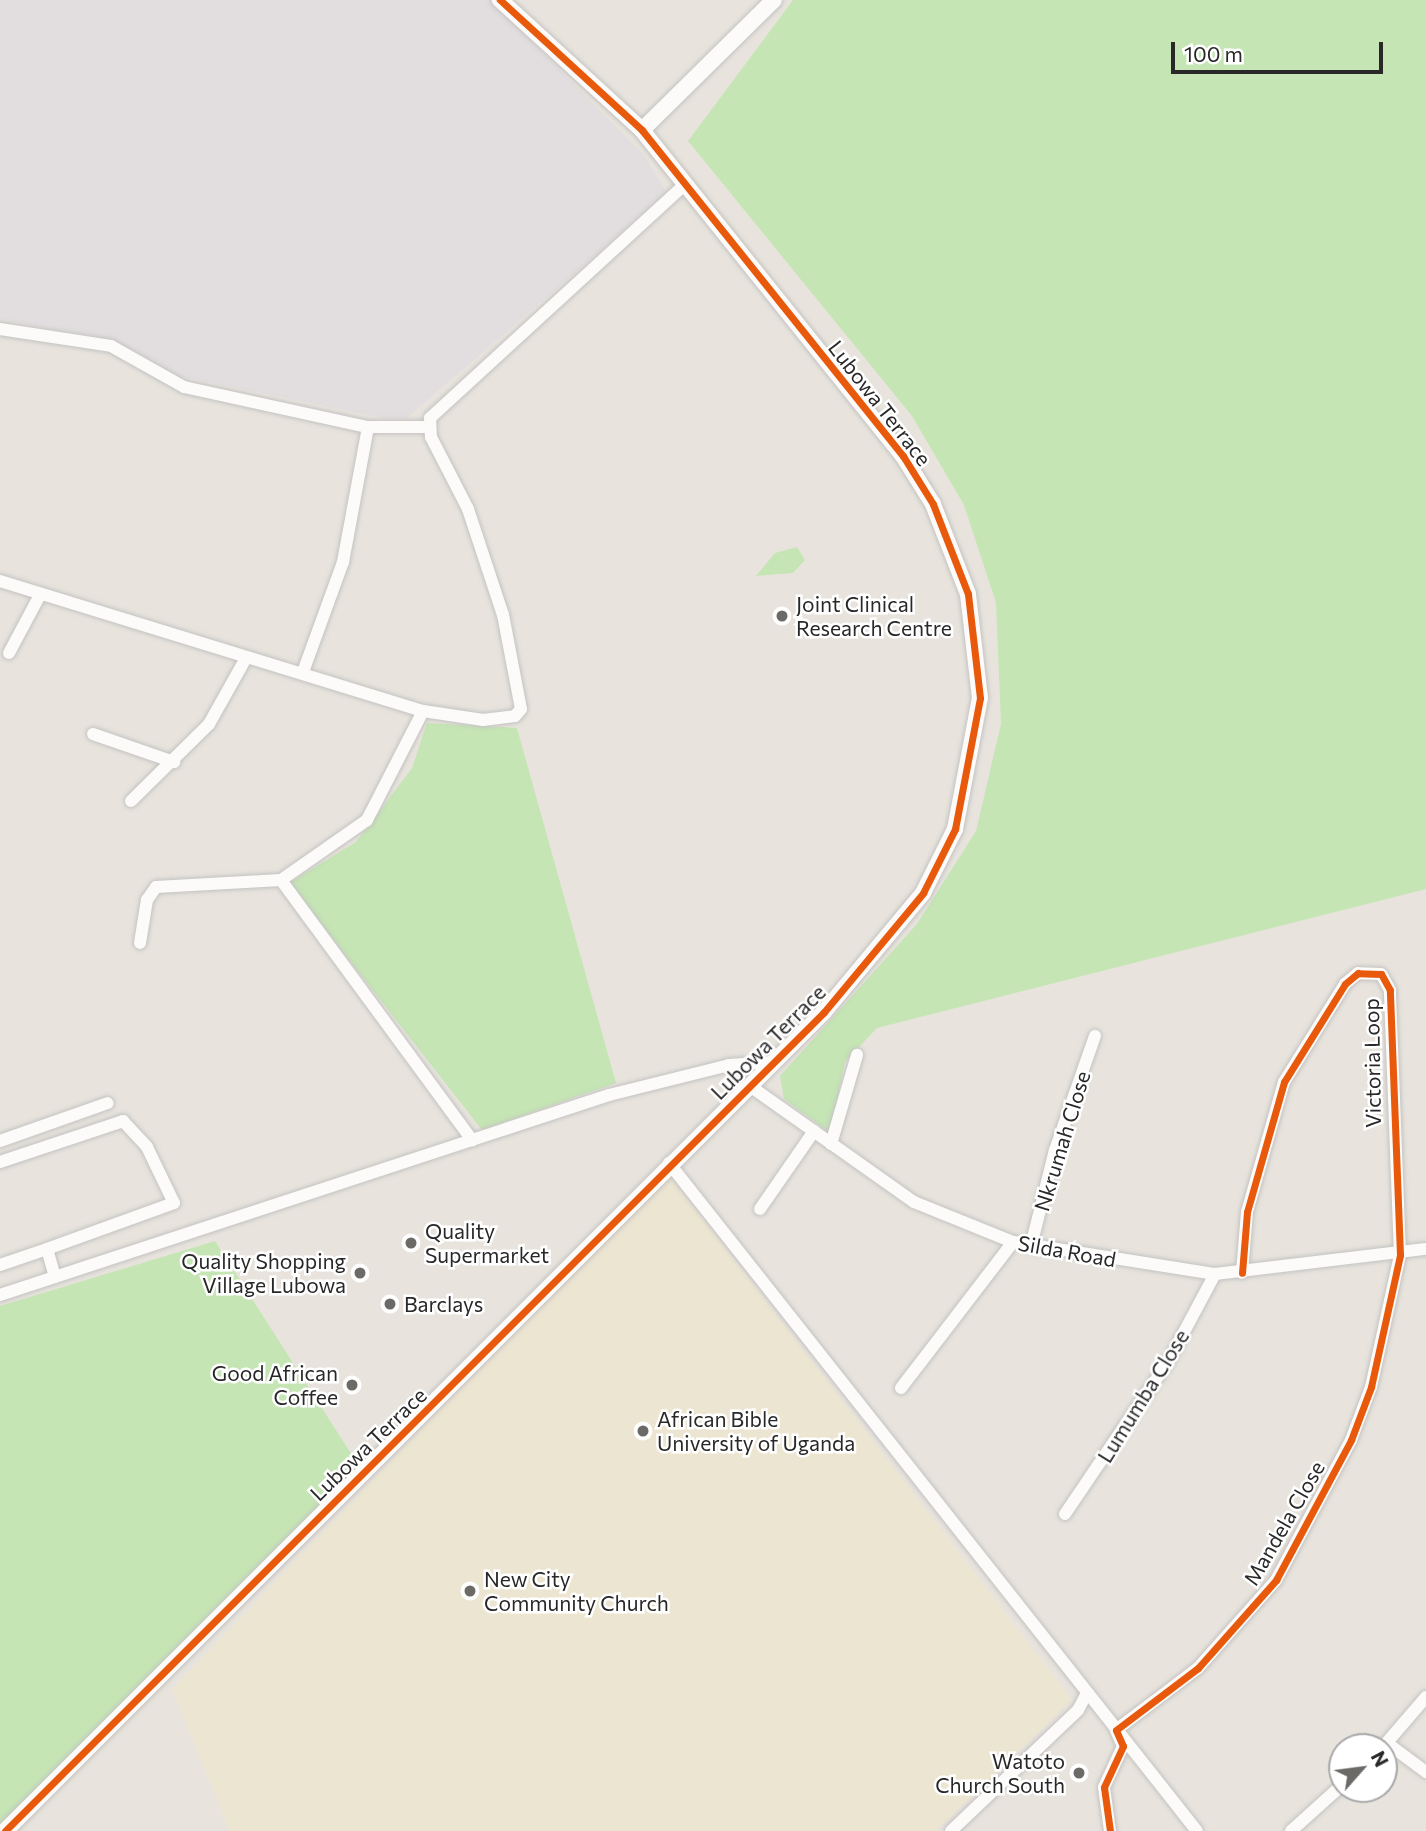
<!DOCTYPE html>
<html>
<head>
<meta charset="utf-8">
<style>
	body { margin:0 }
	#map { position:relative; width:1426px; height:1831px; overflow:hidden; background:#e8e4dd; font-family:Commissioner,sans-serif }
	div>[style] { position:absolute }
	.industrial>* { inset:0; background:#e2dee0 }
	.education>* { inset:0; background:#ece5d1 }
	.green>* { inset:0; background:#c5e5b4 }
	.roads { filter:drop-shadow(0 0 2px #c4c3c3) drop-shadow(0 0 2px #c4c3c3) }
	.minor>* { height:12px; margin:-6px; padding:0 6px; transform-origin:6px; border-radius:6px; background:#fcfbfa }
	.tertiary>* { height:16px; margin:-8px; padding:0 8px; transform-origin:8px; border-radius:8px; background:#fcfbfa }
	.cycleway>* { height:7px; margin:-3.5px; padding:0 3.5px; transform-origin:3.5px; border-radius:3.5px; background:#e8590c }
	.dots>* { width:19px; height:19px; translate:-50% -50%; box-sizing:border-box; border:4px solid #fff; border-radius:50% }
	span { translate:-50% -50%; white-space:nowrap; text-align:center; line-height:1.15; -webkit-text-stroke:5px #fff; paint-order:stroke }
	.street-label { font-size:21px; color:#282828 }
	.poi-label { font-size:21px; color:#282828 }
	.left { translate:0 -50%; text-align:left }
	.right { translate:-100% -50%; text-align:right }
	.north { position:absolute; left:1328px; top:1733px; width:70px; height:70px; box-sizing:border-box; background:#fff; border:2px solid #a9a9a9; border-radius:50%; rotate:62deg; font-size:19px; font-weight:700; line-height:28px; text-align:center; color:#282828 }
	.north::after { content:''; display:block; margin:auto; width:24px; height:32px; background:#6b6a67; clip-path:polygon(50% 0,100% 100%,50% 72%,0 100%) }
	.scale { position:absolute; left:1171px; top:42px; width:212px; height:32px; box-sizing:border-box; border:4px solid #282828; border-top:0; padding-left:9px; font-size:21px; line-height:24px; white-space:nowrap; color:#282828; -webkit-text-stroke:5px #fff; paint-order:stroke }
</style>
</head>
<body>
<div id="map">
	<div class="industrial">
		<div style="clip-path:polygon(0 0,490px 0,644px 155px,667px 193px,407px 418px,388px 419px,178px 376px,113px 340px,0 319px)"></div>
	</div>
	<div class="education">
		<div style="clip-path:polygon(668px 1174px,1072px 1700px,936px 1831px,230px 1831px,172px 1689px)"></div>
	</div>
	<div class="green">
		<div style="clip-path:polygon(793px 0,1426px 0,1426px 889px,877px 1028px,845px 1062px,830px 1133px,784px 1099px,780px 1076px,917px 924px,976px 831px,1001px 724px,996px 603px,964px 505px,912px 416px,688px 141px)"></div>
		<div style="clip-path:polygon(797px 547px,805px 560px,793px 573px,756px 576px,775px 553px)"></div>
		<div style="clip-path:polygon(427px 723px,517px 728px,616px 1083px,482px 1130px,289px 883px,356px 842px,412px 768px)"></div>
		<div style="clip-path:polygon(215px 1241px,359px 1466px,0 1825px,0 1306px)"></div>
	</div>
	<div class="roads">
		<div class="minor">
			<div style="left:0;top:329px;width:112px;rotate:8.7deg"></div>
			<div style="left:111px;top:346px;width:84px;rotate:29.3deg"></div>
			<div style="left:184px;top:387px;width:188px;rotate:12.3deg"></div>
			<div style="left:368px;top:427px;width:61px"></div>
			<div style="left:0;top:581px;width:443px;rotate:17.1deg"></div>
			<div style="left:423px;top:711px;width:61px;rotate:8.5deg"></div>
			<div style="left:483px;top:720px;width:32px;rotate:-7deg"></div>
			<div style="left:515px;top:716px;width:9px;rotate:-49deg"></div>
			<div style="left:521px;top:709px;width:96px;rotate:-100.8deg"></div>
			<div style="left:503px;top:615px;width:112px;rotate:-108.3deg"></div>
			<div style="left:468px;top:509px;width:81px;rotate:-117.2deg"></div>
			<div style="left:431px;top:437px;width:19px;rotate:-93deg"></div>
			<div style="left:430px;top:418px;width:342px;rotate:-42.5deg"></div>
			<div style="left:9px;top:653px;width:66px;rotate:-61.9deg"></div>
			<div style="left:303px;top:672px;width:117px;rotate:-70deg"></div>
			<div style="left:343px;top:562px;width:137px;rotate:-79.5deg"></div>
			<div style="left:423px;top:711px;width:123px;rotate:117.2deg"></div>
			<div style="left:367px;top:820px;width:105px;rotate:145.1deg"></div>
			<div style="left:281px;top:880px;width:323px;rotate:53.7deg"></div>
			<div style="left:93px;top:734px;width:86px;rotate:19.1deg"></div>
			<div style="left:131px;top:801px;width:110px;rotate:-44.6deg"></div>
			<div style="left:209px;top:724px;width:76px;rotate:-60.7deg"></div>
			<div style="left:140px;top:943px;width:44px;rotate:-80.8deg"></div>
			<div style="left:147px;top:900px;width:16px;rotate:-55deg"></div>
			<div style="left:156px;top:887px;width:125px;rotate:-3.2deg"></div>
			<div style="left:750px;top:1086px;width:201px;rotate:35.3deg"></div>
			<div style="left:914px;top:1202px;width:107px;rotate:22deg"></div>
			<div style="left:1013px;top:1242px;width:205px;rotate:9deg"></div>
			<div style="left:1215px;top:1274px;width:212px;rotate:-6.8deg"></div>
			<div style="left:0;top:1141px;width:114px;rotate:-19.4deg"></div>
			<div style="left:831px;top:1144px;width:93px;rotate:-73.7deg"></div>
			<div style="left:0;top:1162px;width:130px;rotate:-18.4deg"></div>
			<div style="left:123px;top:1121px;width:35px;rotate:47deg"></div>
			<div style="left:147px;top:1147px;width:62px;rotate:64.3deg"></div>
			<div style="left:174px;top:1203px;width:135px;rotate:160.1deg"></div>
			<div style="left:669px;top:1163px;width:851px;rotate:51.68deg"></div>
			<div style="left:760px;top:1209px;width:95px;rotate:-55.3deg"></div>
			<div style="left:1031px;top:1246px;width:99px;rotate:-76deg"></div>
			<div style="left:1055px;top:1150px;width:121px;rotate:-70.7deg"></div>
			<div style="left:0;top:1265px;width:50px;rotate:-18.8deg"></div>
			<div style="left:47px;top:1249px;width:29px;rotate:74deg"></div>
			<div style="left:0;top:1295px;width:641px;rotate:-18.18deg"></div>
			<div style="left:609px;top:1095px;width:124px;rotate:-14deg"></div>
			<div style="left:729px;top:1065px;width:44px;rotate:-3.9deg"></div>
			<div style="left:901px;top:1388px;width:184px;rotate:-52.5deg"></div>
			<div style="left:1065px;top:1514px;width:184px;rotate:-55.9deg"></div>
			<div style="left:1168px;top:1362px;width:100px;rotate:-61.9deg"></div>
			<div style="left:1387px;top:1743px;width:49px;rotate:36.6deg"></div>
			<div style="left:1383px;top:1747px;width:66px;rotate:-49.3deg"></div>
			<div style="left:951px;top:1831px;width:175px;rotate:-43.6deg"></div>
			<div style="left:1078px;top:1710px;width:19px;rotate:-62deg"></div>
			<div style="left:1110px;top:1831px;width:44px;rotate:-97.8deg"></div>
			<div style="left:1104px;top:1787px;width:45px;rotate:-65.1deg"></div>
			<div style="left:1123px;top:1746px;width:17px;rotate:-114deg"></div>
			<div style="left:1116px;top:1730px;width:103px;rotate:-37.1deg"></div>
			<div style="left:1198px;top:1668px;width:118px;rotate:-48.4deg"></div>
			<div style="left:1276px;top:1580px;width:159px;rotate:-61.8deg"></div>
			<div style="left:1351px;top:1440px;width:57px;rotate:-69.3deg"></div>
			<div style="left:1371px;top:1387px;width:135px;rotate:-77.6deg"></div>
			<div style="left:1400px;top:1255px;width:265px;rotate:-92.2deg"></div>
			<div style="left:1390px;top:990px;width:18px;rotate:-119deg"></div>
			<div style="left:1381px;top:974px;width:23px;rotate:-178deg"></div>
			<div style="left:1358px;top:973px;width:17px;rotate:140deg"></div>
			<div style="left:1345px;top:984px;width:115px;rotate:121.9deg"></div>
			<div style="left:1284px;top:1082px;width:135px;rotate:105.9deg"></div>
			<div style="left:1247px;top:1212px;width:61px;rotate:94.7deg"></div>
			<div style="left:1291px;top:1831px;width:69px;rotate:-42deg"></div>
		</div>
		<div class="tertiary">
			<div style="left:642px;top:130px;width:185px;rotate:-44.6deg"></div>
			<div style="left:5px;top:1831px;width:1158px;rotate:-45deg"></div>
			<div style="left:824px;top:1012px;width:155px;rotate:-50.2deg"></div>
			<div style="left:923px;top:893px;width:72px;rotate:-63.4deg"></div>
			<div style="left:955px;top:829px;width:133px;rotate:-79.2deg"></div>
			<div style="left:980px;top:698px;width:105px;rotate:-96.6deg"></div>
			<div style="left:968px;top:594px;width:97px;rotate:-111.3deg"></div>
			<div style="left:933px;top:504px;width:57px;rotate:-122deg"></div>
			<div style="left:903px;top:456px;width:418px;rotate:-128.7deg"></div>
			<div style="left:642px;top:130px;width:193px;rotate:-137.5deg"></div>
		</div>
	</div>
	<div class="cycleway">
		<div style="left:5px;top:1831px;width:1158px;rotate:-45deg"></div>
		<div style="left:824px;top:1012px;width:155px;rotate:-50.2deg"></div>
		<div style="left:923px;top:893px;width:72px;rotate:-63.4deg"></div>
		<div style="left:955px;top:829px;width:133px;rotate:-79.2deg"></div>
		<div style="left:980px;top:698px;width:105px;rotate:-96.6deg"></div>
		<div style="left:968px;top:594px;width:97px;rotate:-111.3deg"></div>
		<div style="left:933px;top:504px;width:57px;rotate:-122deg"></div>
		<div style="left:903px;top:456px;width:418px;rotate:-128.7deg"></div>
		<div style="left:642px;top:130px;width:193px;rotate:-137.5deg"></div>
		<div style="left:1110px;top:1831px;width:44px;rotate:-97.8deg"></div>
		<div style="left:1104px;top:1787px;width:45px;rotate:-65.1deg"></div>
		<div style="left:1123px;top:1746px;width:17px;rotate:-114deg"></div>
		<div style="left:1116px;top:1730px;width:103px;rotate:-37.1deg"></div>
		<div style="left:1198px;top:1668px;width:118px;rotate:-48.4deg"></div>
		<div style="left:1276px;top:1580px;width:159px;rotate:-61.8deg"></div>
		<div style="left:1351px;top:1440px;width:57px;rotate:-69.3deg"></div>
		<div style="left:1371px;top:1387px;width:135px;rotate:-77.6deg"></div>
		<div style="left:1400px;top:1255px;width:265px;rotate:-92.2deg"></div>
		<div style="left:1390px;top:990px;width:18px;rotate:-119deg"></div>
		<div style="left:1381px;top:974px;width:23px;rotate:-178deg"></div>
		<div style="left:1358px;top:973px;width:17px;rotate:140deg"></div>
		<div style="left:1345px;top:984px;width:115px;rotate:121.9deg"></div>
		<div style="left:1284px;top:1082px;width:135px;rotate:105.9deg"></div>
		<div style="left:1247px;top:1212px;width:61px;rotate:94.7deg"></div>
	</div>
	<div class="dots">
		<div style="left:782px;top:616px;background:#6b6a67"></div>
		<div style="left:411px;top:1243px;background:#6b6a67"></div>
		<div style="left:360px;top:1273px;background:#6b6a67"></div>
		<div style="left:390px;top:1304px;background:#6b6a67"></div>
		<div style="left:352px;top:1385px;background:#6b6a67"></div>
		<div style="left:643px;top:1431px;background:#6b6a67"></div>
		<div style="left:470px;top:1591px;background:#6b6a67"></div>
		<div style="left:1079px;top:1773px;background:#6b6a67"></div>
	</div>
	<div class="street-label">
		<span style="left:880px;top:403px;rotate:52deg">Lubowa Terrace</span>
		<span style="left:768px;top:1042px;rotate:-45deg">Lubowa Terrace</span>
		<span style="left:1372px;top:1063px;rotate:-91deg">Victoria Loop</span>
		<span style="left:1062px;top:1141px;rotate:-73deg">Nkrumah Close</span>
		<span style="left:1067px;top:1251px;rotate:10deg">Silda Road</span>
		<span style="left:1143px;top:1396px;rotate:-58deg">Lumumba Close</span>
		<span style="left:368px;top:1444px;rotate:-44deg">Lubowa Terrace</span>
		<span style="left:1284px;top:1523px;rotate:-60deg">Mandela Close</span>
	</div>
	<div class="poi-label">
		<span class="left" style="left:796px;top:616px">Joint Clinical<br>Research Centre</span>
		<span class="left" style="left:425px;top:1243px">Quality<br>Supermarket</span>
		<span class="right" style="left:346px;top:1273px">Quality Shopping<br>Village Lubowa</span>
		<span class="left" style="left:404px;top:1304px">Barclays</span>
		<span class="right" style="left:338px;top:1385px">Good African<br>Coffee</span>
		<span class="left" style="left:657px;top:1431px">African Bible<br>University of Uganda</span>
		<span class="left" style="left:484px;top:1591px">New City<br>Community Church</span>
		<span class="right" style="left:1065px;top:1773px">Watoto<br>Church South</span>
	</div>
	<div class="north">N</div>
	<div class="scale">100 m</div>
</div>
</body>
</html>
